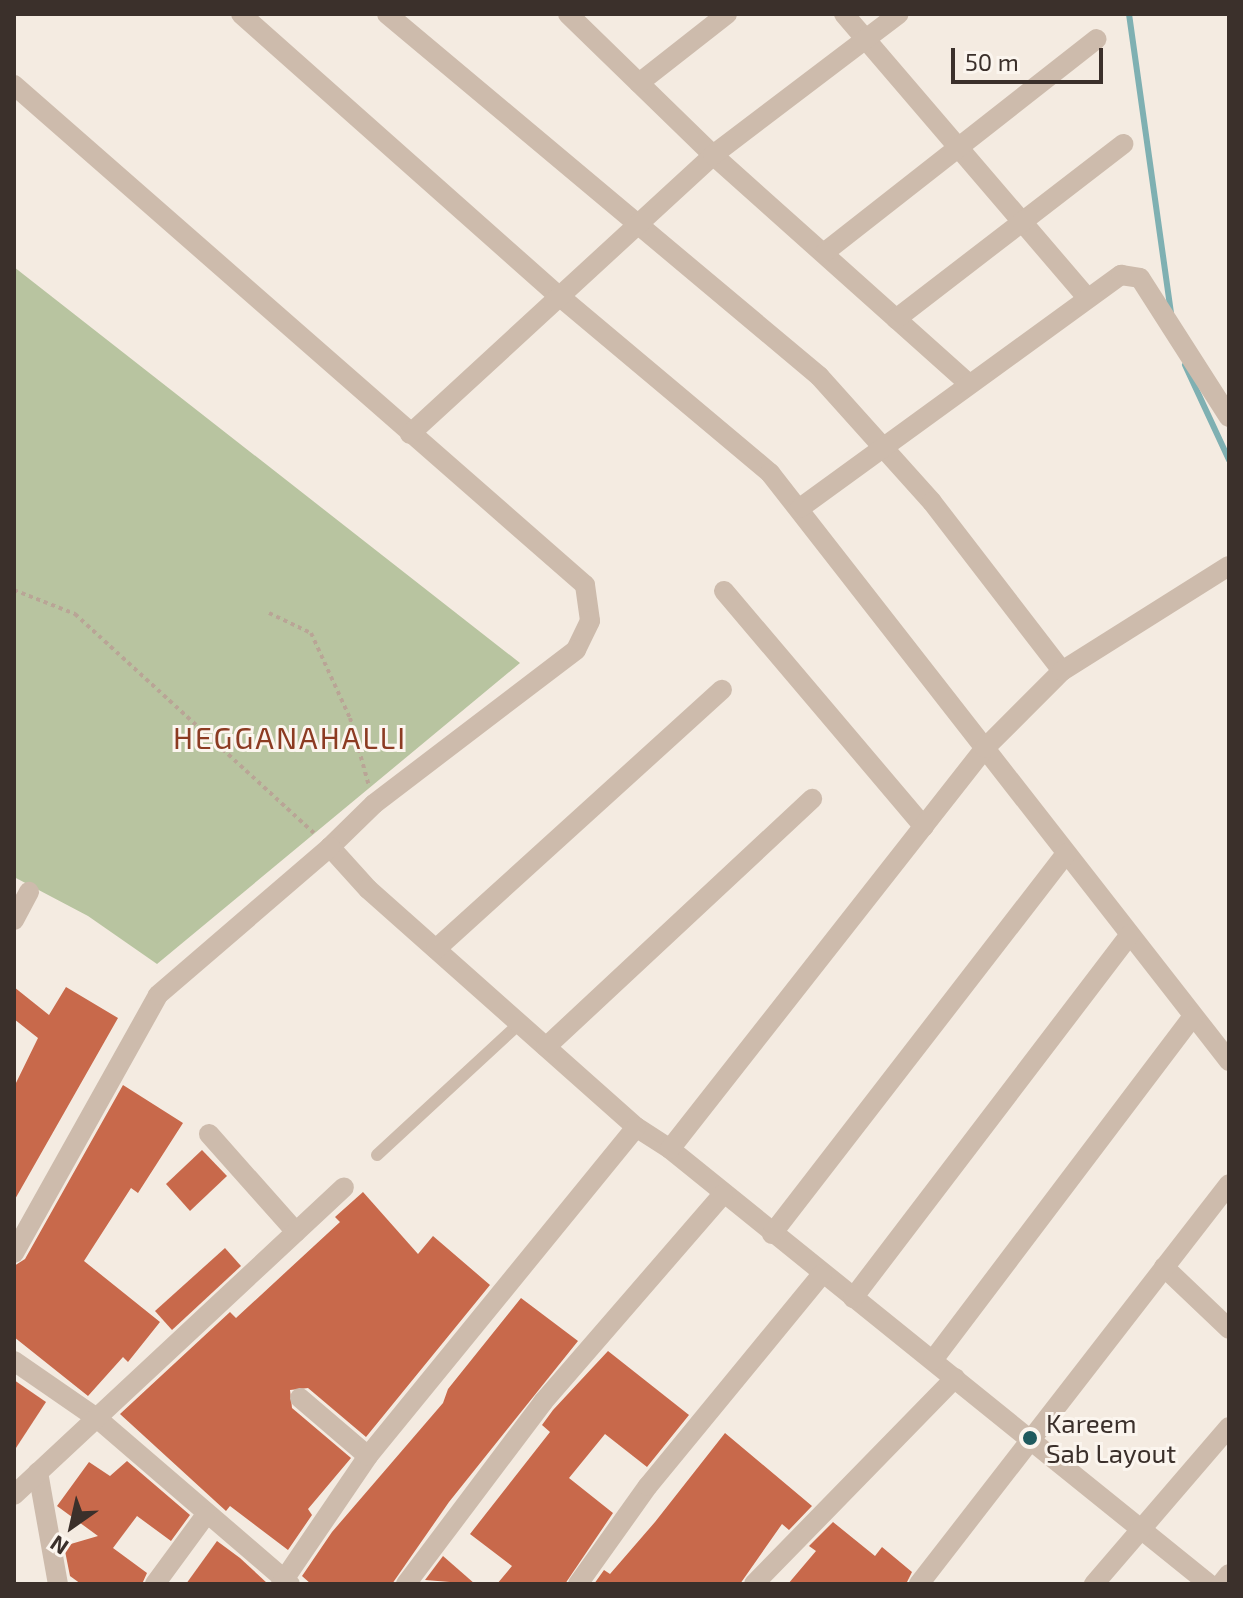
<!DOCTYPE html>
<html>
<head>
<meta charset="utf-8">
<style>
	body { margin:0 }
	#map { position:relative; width:1243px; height:1598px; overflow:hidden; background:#f4ebe1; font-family:"Exo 2",sans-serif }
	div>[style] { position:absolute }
	.green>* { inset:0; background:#b8c4a0 }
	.stream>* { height:6px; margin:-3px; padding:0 3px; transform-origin:3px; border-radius:3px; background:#7fb0b2 }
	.building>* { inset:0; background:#c8694b }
	.path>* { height:4px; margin-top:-2px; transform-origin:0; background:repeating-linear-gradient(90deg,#b9a596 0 4px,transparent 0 8px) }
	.lane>* { height:12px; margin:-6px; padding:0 6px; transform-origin:6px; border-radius:6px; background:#cdbbac }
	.street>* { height:20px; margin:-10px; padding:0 10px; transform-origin:10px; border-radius:10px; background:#cdbbac }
	.dots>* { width:22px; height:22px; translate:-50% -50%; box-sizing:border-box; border:4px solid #fbf5ee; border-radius:50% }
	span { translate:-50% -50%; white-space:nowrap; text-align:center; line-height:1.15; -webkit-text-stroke:6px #fbf5ee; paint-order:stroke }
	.poi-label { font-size:26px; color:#3b302b }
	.left { translate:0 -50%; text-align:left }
	.quarter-label { font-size:30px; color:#8c3b22; letter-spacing:2px }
	.frame { position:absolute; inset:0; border:16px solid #3b302b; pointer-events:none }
	.north { position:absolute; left:32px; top:1486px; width:80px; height:80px; -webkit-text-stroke:6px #fbf5ee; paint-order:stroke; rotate:214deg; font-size:22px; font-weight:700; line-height:32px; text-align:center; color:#3b302b }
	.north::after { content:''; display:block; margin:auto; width:28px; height:36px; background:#3b302b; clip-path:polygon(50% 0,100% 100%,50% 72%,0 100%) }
	.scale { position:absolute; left:951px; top:48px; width:152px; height:36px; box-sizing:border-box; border:4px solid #3b302b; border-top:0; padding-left:10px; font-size:24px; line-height:28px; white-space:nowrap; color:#3b302b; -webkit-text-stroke:6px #fbf5ee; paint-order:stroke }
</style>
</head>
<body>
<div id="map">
	<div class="green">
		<div style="clip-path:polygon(14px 267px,520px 663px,157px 964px,88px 916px,14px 877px)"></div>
	</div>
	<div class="stream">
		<div style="left:1129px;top:14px;width:302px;rotate:82deg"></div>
		<div style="left:1185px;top:365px;width:105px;rotate:65.1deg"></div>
	</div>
	<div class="building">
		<div style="clip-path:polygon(14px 987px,49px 1015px,66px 987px,118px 1018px,14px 1201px,14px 1087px,38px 1038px,14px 1019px)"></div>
		<div style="clip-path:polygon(123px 1085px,183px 1123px,138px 1193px,131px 1188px,84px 1261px,160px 1322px,128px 1362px,123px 1357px,88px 1396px,14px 1337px,14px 1266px,25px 1259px)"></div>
		<div style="clip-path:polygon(202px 1150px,227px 1176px,190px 1211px,166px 1184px)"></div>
		<div style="clip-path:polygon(363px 1192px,418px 1254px,433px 1236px,490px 1285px,366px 1437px,308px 1388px,290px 1390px,292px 1408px,351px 1458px,308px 1509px,312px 1515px,288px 1550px,230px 1506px,226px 1511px,120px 1414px,230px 1312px,236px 1318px,340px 1222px,335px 1217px)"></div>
		<div style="clip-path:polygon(225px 1248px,241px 1266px,172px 1330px,155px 1311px)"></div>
		<div style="clip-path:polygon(521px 1298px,578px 1341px,449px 1502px,392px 1584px,311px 1584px,302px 1576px,332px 1532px,443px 1403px,448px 1389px)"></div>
		<div style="clip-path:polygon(608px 1351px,689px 1415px,647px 1467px,605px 1434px,569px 1478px,613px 1513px,565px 1584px,497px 1584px,512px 1566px,470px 1534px,550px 1432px,542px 1425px,553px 1410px)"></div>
		<div style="clip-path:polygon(14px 1380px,46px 1402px,14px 1451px)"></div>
		<div style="clip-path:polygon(725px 1433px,812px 1506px,789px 1530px,782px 1524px,740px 1584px,594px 1584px,604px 1570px,610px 1574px,655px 1522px)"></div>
		<div style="clip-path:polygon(127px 1461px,190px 1515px,171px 1541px,137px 1516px,113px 1548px,147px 1573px,142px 1584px,81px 1584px,70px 1576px,64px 1546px,98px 1536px,57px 1506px,89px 1462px,110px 1476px)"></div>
		<div style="clip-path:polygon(833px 1522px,875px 1556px,882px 1547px,912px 1572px,906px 1584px,788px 1584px,816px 1551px,809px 1546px)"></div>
		<div style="clip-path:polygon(217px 1541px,240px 1558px,268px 1584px,186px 1584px)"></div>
		<div style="clip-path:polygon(443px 1556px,475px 1584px,425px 1580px)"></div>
	</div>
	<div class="path">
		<div style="left:14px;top:590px;width:66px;rotate:21.5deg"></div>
		<div style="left:75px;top:614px;width:327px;rotate:42.5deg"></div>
		<div style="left:269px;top:613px;width:47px;rotate:25.5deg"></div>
		<div style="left:311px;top:633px;width:94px;rotate:65.4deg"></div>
		<div style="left:350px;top:718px;width:71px;rotate:74.4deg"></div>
	</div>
	<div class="lane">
		<div style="left:377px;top:1155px;width:195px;rotate:-42.7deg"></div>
	</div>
	<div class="street">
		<div style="left:241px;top:14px;width:424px;rotate:41.6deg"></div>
		<div style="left:558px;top:295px;width:277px;rotate:40deg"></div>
		<div style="left:770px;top:473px;width:746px;rotate:52.02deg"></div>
		<div style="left:387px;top:14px;width:564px;rotate:39.96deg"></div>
		<div style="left:819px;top:376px;width:169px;rotate:48.1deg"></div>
		<div style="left:932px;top:502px;width:213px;rotate:52.4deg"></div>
		<div style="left:568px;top:14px;width:202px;rotate:44.2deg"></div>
		<div style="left:713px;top:155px;width:343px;rotate:41.8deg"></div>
		<div style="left:844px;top:14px;width:374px;rotate:49.4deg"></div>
		<div style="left:639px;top:83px;width:112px;rotate:-38.1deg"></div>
		<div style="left:14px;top:85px;width:759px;rotate:41.21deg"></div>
		<div style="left:585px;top:585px;width:36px;rotate:82deg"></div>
		<div style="left:590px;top:621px;width:32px;rotate:116deg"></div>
		<div style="left:576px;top:650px;width:254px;rotate:142.7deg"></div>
		<div style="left:374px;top:804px;width:62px;rotate:135.7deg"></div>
		<div style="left:330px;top:847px;width:57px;rotate:47.9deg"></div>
		<div style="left:368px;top:889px;width:358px;rotate:41.6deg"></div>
		<div style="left:636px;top:1127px;width:40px;rotate:32.9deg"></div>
		<div style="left:670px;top:1149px;width:693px;rotate:38.91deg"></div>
		<div style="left:825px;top:252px;width:345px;rotate:-38.1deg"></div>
		<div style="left:896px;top:319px;width:287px;rotate:-37.6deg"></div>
		<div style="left:410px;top:434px;width:412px;rotate:-42.6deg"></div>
		<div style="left:713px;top:155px;width:233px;rotate:-37.2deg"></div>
		<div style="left:800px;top:508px;width:397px;rotate:-36deg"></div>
		<div style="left:1121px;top:275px;width:19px;rotate:9deg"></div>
		<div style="left:1140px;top:278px;width:165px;rotate:57.4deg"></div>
		<div style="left:724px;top:591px;width:309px;rotate:49.7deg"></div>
		<div style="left:14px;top:920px;width:32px;rotate:-62deg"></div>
		<div style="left:436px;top:949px;width:386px;rotate:-42.2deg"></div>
		<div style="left:546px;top:1047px;width:364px;rotate:-43deg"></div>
		<div style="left:209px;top:1134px;width:131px;rotate:48.4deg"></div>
		<div style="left:670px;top:1149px;width:510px;rotate:-51.85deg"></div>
		<div style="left:985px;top:748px;width:109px;rotate:-45deg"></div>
		<div style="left:1062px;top:671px;width:197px;rotate:-32.2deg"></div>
		<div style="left:772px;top:1234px;width:481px;rotate:-52.3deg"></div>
		<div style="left:14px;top:1253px;width:295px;rotate:-60.8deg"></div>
		<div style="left:158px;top:995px;width:227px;rotate:-40.7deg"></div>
		<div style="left:1164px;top:1267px;width:90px;rotate:43.6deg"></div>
		<div style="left:853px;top:1298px;width:457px;rotate:-52.7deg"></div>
		<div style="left:933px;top:1360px;width:431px;rotate:-52.9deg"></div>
		<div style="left:14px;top:1361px;width:102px;rotate:34.6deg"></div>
		<div style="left:98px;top:1419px;width:253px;rotate:40.7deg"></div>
		<div style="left:300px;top:1398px;width:89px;rotate:40.5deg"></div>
		<div style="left:38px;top:1472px;width:114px;rotate:79.9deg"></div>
		<div style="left:14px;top:1495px;width:451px;rotate:-43deg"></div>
		<div style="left:155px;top:1584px;width:84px;rotate:-53.7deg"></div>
		<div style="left:281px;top:1584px;width:155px;rotate:-55.8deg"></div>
		<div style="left:368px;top:1456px;width:424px;rotate:-50.8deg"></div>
		<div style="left:406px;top:1584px;width:228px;rotate:-53deg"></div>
		<div style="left:543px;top:1402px;width:275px;rotate:-49.1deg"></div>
		<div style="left:578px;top:1584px;width:120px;rotate:-54.5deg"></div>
		<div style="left:648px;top:1486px;width:274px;rotate:-50.6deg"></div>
		<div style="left:754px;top:1584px;width:288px;rotate:-45.7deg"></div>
		<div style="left:919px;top:1584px;width:506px;rotate:-52.22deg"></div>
		<div style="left:1094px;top:1584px;width:207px;rotate:-49.3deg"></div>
		<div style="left:1221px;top:1584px;width:13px;rotate:-51deg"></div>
	</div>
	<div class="dots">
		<div style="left:1030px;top:1438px;background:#1f5a5e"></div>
	</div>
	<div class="poi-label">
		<span class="left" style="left:1046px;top:1438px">Kareem<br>Sab Layout</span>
	</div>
	<div class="quarter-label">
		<span style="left:290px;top:737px">HEGGANAHALLI</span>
	</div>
	<div class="frame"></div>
	<div class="north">N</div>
	<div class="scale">50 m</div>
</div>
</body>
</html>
